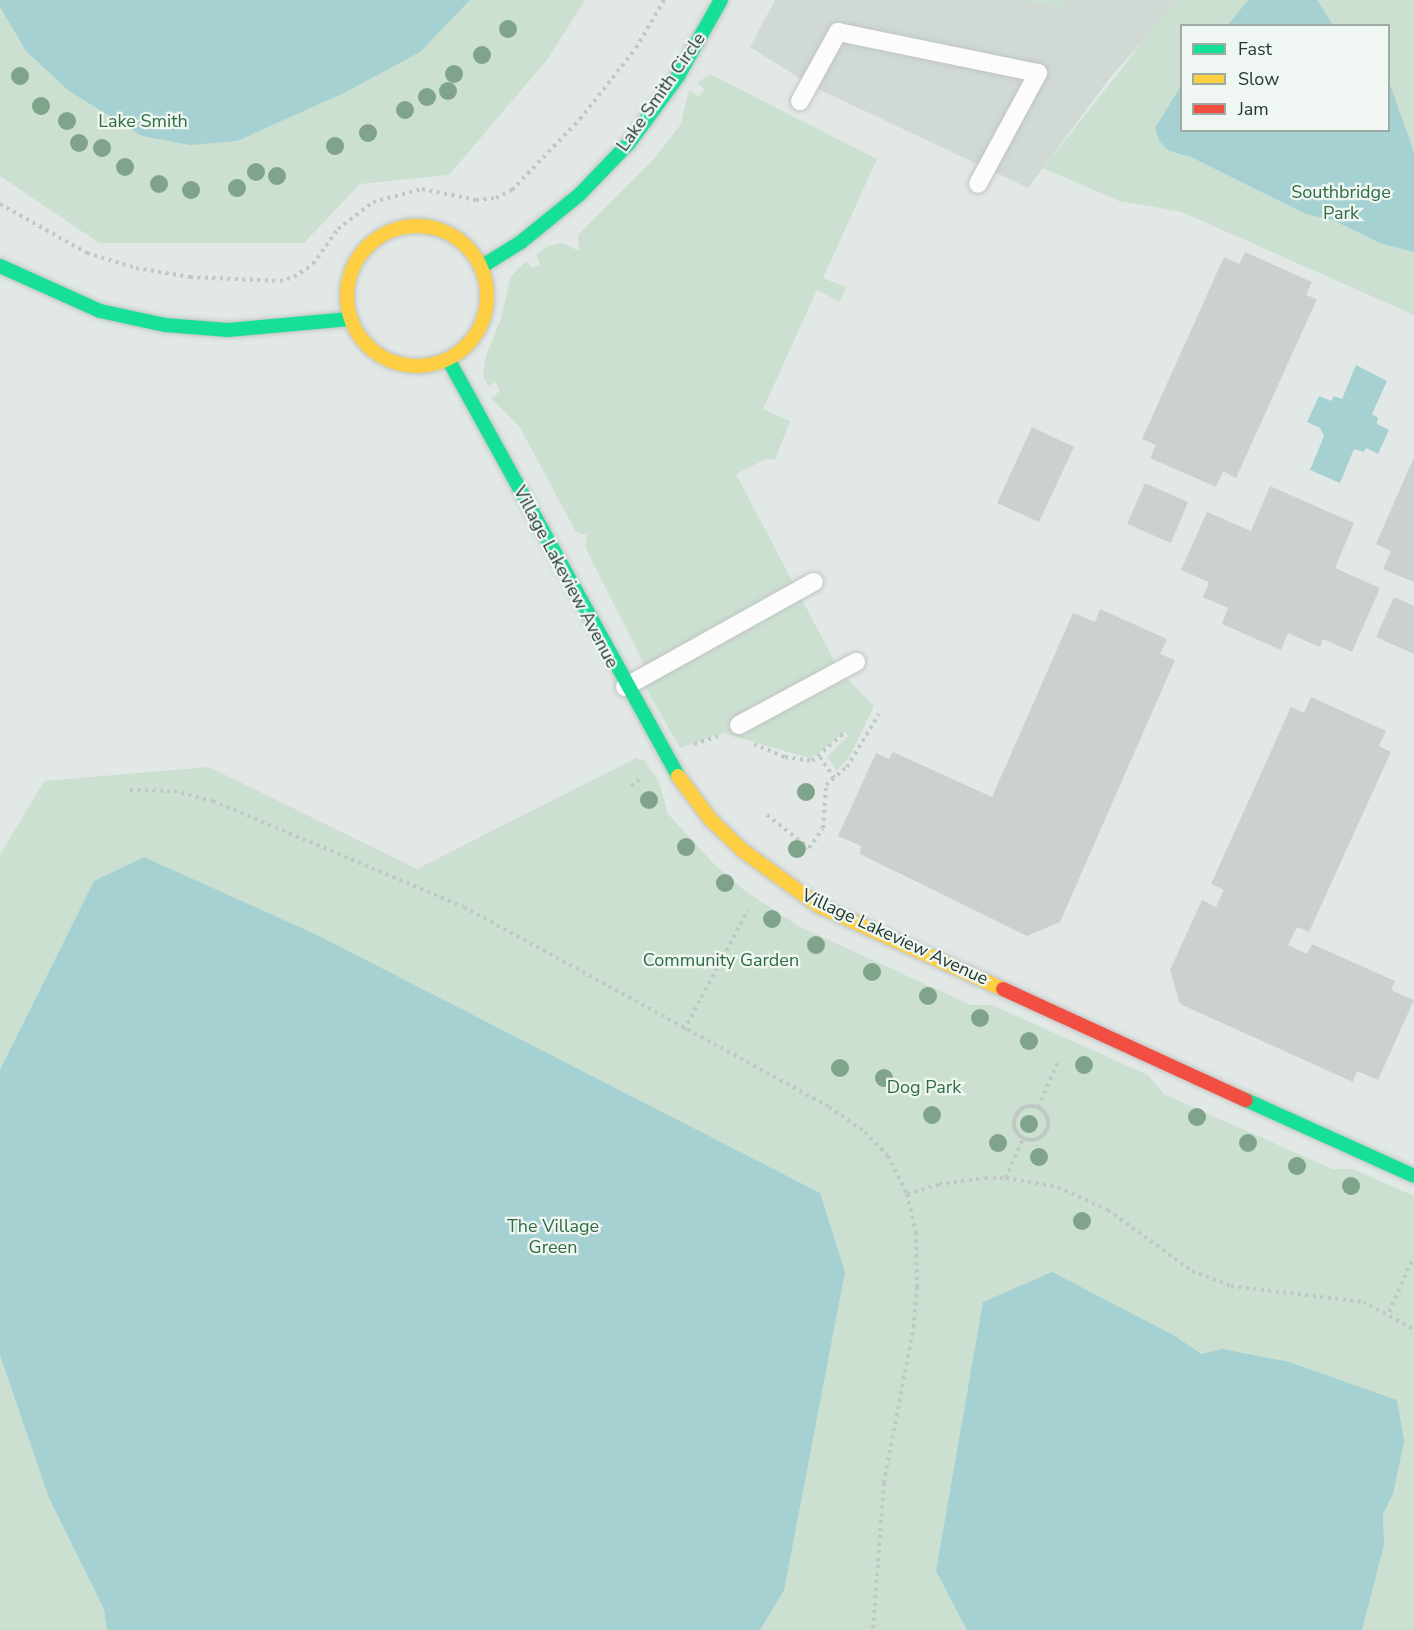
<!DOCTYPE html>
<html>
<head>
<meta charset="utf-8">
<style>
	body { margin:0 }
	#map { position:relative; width:1414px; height:1630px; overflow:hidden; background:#e2e8e5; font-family:"Nunito Sans",sans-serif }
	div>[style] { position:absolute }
	.built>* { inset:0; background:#d0d9d4 }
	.green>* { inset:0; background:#cce0d1 }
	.water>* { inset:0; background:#a5d1d3 }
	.building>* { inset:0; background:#ccd1cf }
	.path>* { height:4px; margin-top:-2px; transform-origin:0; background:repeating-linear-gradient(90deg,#bfc8c4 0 3px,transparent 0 7.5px) }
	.path>.ring { margin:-2px; padding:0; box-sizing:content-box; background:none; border:4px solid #bfc8c4; border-radius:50% }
	.roads { filter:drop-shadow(0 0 2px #bfc4c2) drop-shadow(0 0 2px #bfc4c2) }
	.lane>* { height:18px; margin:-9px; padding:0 9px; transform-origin:9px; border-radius:9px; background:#fbfcfb }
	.fast>* { height:14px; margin:-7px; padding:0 7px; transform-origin:7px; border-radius:7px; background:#16e098 }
	.slow>* { height:14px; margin:-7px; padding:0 7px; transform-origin:7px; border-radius:7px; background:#ffcf43 }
	.slow>.ring { margin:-7px; padding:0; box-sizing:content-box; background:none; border:14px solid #ffcf43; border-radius:50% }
	.jam>* { height:14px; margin:-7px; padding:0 7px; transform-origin:7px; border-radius:7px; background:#f24e42 }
	.trees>* { width:18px; height:18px; margin:-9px; border-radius:50%; background:#80a48b }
	span { translate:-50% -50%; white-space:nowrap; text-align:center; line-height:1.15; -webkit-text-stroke:4.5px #f0f7f3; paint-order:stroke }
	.street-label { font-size:18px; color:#223930 }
	.park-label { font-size:18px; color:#2f6c41 }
	.legend { position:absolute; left:1180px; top:24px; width:210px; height:108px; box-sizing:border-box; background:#f0f7f3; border:2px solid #9eaba5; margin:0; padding:8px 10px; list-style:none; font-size:18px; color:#223930 }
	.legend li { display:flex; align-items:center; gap:12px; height:30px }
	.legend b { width:30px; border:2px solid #9eaba5 }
</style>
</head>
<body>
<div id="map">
	<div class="built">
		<div style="clip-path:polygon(775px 0,1180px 0,1109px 79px,1028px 188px,814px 87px,750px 47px)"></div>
	</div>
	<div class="green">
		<div style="clip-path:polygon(0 0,585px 0,547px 60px,449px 175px,360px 184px,304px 243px,99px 243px,0 176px)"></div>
		<div style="clip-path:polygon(1021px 0,1068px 0,1061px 8px)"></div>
		<div style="clip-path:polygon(evenodd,1176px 0,1414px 0,1414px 315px,1182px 212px,1119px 201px,1043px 168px,1176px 0,1182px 26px,1388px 26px,1388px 130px,1182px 130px,1182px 26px)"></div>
		<div style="clip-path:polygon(710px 74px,877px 159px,823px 278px,846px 287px,840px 302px,817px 290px,763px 409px,790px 421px,775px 460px,766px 459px,736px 474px,839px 670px,874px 706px,850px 756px,837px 771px,827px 757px,848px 736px,845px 732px,811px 759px,724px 733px,680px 748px,643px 683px,643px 662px,585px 547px,587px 535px,576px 532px,519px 426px,491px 398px,500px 391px,496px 382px,488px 386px,483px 375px,486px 356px,500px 321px,511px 276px,526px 261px,533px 268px,540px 264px,536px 254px,549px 246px,562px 243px,579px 251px,578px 235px,654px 159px,681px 124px,688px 93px,691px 91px,699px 97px,705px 89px,697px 83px)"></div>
		<div style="clip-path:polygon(636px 758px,645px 761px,659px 782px,668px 814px,712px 862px,744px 890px,800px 927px,971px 1005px,992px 1005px,1148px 1075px,1164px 1094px,1332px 1169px,1353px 1169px,1414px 1196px,1414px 1630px,0 1630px,0 855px,44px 781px,209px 767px,417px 869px)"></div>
	</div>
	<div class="water">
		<div style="clip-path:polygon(0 0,470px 0,420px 52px,344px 93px,237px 141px,190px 145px,142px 136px,69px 91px,26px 51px,0 7px)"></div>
		<div style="clip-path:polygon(1248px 0,1317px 0,1333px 25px,1228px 25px)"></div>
		<div style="clip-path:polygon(1389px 82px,1414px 152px,1414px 252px,1380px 243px,1333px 220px,1306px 214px,1191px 157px,1169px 151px,1160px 142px,1155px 128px,1181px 86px,1182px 130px,1388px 130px)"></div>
		<div style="clip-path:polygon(1356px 365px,1387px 381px,1372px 414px,1378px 418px,1377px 424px,1389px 430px,1378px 454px,1366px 448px,1364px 452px,1354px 449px,1340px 483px,1310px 470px,1324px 436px,1320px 428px,1307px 422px,1319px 396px,1331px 401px,1334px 396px,1342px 399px)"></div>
		<div style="clip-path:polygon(144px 857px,317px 935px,820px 1193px,845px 1272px,784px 1590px,760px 1630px,107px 1630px,104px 1609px,49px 1498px,0 1355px,0 1070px,94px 881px)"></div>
		<div style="clip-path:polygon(1052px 1272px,1175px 1336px,1201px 1354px,1222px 1349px,1289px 1362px,1397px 1400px,1404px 1441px,1393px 1494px,1383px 1514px,1384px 1545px,1362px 1630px,967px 1630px,936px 1571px,983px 1302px)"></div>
	</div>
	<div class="building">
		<div style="clip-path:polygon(1245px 252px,1312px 282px,1306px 295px,1317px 299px,1236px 478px,1223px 471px,1216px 487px,1150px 458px,1156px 445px,1142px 439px,1224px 257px,1239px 264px)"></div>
		<div style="clip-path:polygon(1032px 427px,1074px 447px,1039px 522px,997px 503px)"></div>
		<div style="clip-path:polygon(1414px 457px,1414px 582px,1383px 569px,1391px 551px,1376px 544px)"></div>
		<div style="clip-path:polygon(1145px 483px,1188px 502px,1171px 543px,1127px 524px)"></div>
		<div style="clip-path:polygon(1270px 486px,1354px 523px,1335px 568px,1380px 588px,1352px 652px,1323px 639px,1320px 647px,1288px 633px,1281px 650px,1222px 624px,1228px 608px,1203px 597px,1209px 582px,1181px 570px,1207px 512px,1251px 531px)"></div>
		<div style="clip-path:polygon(1394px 597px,1414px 606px,1414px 654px,1376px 637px)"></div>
		<div style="clip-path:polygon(1100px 609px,1167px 639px,1160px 654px,1175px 660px,1060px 922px,1027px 936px,860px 854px,861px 846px,838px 836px,876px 753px,889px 759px,893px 752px,992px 797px,1073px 613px,1095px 622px)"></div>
		<div style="clip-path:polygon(1311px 697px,1386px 731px,1379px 746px,1391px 752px,1309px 932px,1297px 927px,1288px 945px,1307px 954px,1312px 944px,1395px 981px,1391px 990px,1414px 1000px,1378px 1080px,1357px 1071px,1353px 1082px,1180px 1004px,1170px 970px,1202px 900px,1216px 907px,1224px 890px,1211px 884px,1291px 707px,1304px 713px)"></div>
	</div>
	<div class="path">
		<div style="left:0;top:204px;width:100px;rotate:29.4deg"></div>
		<div style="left:87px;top:253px;width:51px;rotate:17deg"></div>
		<div style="left:136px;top:268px;width:55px;rotate:9.5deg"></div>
		<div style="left:190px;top:277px;width:90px;rotate:2.5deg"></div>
		<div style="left:280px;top:281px;width:15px;rotate:-16deg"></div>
		<div style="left:294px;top:277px;width:23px;rotate:-34deg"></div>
		<div style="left:313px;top:264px;width:43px;rotate:-54.5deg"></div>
		<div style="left:338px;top:229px;width:44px;rotate:-37.6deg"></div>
		<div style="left:373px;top:202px;width:51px;rotate:-14.9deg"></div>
		<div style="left:422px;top:189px;width:55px;rotate:11.5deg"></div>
		<div style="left:476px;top:200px;width:20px;rotate:-6deg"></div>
		<div style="left:496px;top:198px;width:18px;rotate:-27deg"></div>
		<div style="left:512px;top:190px;width:98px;rotate:-46.2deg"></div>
		<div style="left:580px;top:119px;width:90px;rotate:-51.7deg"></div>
		<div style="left:636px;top:48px;width:56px;rotate:-59.7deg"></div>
		<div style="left:694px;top:744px;width:25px;rotate:-18deg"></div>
		<div style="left:754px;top:744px;width:34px;rotate:23deg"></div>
		<div style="left:785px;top:757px;width:27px;rotate:8deg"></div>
		<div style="left:812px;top:761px;width:44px;rotate:-41.3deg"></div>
		<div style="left:820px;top:757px;width:25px;rotate:56deg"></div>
		<div style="left:631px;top:786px;width:11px;rotate:-38deg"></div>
		<div style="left:130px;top:790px;width:44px;rotate:1.3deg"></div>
		<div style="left:174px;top:791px;width:40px;rotate:14.4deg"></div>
		<div style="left:213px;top:801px;width:272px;rotate:22.9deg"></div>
		<div style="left:464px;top:907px;width:416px;rotate:28.7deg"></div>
		<div style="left:829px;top:1107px;width:44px;rotate:34.8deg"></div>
		<div style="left:865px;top:1132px;width:33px;rotate:46deg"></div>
		<div style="left:888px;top:1156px;width:42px;rotate:63.4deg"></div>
		<div style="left:907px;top:1194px;width:39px;rotate:77deg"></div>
		<div style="left:916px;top:1232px;width:55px;rotate:89deg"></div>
		<div style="left:917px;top:1287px;width:38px;rotate:95deg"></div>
		<div style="left:914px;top:1325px;width:161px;rotate:100.8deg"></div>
		<div style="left:884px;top:1483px;width:147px;rotate:94.3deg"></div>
		<div style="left:767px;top:815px;width:53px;rotate:38.2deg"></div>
		<div style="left:809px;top:848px;width:24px;rotate:-55deg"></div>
		<div style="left:823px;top:828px;width:43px;rotate:-86deg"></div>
		<div style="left:826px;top:785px;width:28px;rotate:-41deg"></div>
		<div style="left:847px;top:767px;width:62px;rotate:-58.9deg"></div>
		<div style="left:684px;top:1030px;width:136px;rotate:-61.9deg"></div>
		<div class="ring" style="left:1014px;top:1106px;width:30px;height:30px"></div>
		<div style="left:1038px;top:1107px;width:49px;rotate:-66deg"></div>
		<div style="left:1006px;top:1178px;width:43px;rotate:-67deg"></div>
		<div style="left:907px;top:1194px;width:34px;rotate:-17deg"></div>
		<div style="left:939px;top:1184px;width:46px;rotate:-7.4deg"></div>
		<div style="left:985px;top:1178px;width:21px"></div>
		<div style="left:1006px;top:1178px;width:53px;rotate:9.8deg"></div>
		<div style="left:1058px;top:1187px;width:55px;rotate:24.7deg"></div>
		<div style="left:1108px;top:1210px;width:104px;rotate:36deg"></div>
		<div style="left:1192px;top:1271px;width:42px;rotate:21deg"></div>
		<div style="left:1231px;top:1286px;width:133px;rotate:6.9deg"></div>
		<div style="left:1363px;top:1302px;width:58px;rotate:27.9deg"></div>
		<div style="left:1389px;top:1312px;width:61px;rotate:-65.9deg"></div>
	</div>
	<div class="roads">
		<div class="lane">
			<div style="left:800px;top:101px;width:79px;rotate:-61.2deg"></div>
			<div style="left:838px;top:32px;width:204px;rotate:11.6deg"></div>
			<div style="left:1038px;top:73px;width:126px;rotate:118.4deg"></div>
			<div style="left:625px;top:687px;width:216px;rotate:-29.1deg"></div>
			<div style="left:739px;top:725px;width:133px;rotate:-28.3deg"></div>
		</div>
		<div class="fast">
			<div style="left:0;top:266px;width:110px;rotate:24.2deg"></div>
			<div style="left:100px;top:311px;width:66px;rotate:12.2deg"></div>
			<div style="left:165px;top:325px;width:63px;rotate:4.5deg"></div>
			<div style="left:228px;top:330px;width:122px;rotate:-5.2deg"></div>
			<div style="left:481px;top:267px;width:47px;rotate:-32deg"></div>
			<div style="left:521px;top:242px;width:76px;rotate:-39.1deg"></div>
			<div style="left:580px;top:194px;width:71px;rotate:-46.1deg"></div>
			<div style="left:629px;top:143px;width:83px;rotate:-53.8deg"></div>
			<div style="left:678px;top:76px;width:87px;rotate:-60.5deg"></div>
			<div style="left:448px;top:359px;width:476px;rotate:61.1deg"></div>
			<div style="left:1246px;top:1100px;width:184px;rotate:24.3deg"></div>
		</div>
		<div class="slow">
			<div class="ring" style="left:347px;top:226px;width:126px;height:126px"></div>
			<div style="left:678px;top:776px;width:54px;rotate:53.3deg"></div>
			<div style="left:710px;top:819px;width:45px;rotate:44.1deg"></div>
			<div style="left:742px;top:850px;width:95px;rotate:36deg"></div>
			<div style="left:819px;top:906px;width:202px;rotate:24.3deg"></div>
		</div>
		<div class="jam">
			<div style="left:1003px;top:989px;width:267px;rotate:24.6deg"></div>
		</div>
	</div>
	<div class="trees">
		<div style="left:508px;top:29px"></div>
		<div style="left:482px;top:55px"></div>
		<div style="left:454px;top:74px"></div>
		<div style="left:20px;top:76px"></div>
		<div style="left:448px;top:91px"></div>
		<div style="left:427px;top:97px"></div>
		<div style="left:41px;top:106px"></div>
		<div style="left:405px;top:110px"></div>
		<div style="left:67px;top:121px"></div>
		<div style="left:368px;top:133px"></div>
		<div style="left:79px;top:143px"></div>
		<div style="left:335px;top:146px"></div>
		<div style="left:102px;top:148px"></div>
		<div style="left:125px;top:167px"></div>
		<div style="left:256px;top:172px"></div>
		<div style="left:277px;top:176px"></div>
		<div style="left:159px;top:184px"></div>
		<div style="left:237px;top:188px"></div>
		<div style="left:191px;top:190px"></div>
		<div style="left:806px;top:792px"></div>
		<div style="left:649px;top:800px"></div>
		<div style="left:686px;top:847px"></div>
		<div style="left:797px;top:849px"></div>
		<div style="left:725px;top:883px"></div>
		<div style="left:772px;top:919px"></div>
		<div style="left:816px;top:945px"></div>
		<div style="left:872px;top:972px"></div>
		<div style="left:928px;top:996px"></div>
		<div style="left:980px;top:1018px"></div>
		<div style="left:1029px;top:1041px"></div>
		<div style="left:1084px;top:1065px"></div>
		<div style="left:840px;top:1068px"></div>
		<div style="left:884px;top:1078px"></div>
		<div style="left:932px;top:1115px"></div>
		<div style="left:1197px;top:1117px"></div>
		<div style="left:1029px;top:1124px"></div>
		<div style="left:998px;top:1143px"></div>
		<div style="left:1248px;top:1143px"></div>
		<div style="left:1039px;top:1157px"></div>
		<div style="left:1297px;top:1166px"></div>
		<div style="left:1351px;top:1186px"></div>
		<div style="left:1082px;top:1221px"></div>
	</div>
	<div class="street-label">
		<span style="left:661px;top:92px;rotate:-55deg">Lake Smith Circle</span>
		<span style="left:566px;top:577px;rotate:62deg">Village Lakeview Avenue</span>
		<span style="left:895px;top:937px;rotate:25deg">Village Lakeview Avenue</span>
	</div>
	<div class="park-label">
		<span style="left:143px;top:121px">Lake Smith</span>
		<span style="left:1341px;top:203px">Southbridge<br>Park</span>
		<span style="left:721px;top:960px">Community Garden</span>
		<span style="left:924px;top:1087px">Dog Park</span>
		<span style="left:553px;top:1237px">The Village<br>Green</span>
	</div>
	<ul class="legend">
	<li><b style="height:8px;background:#16e098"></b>Fast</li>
	<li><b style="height:8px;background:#ffcf43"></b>Slow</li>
	<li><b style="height:8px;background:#f24e42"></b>Jam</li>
	</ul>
</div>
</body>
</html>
